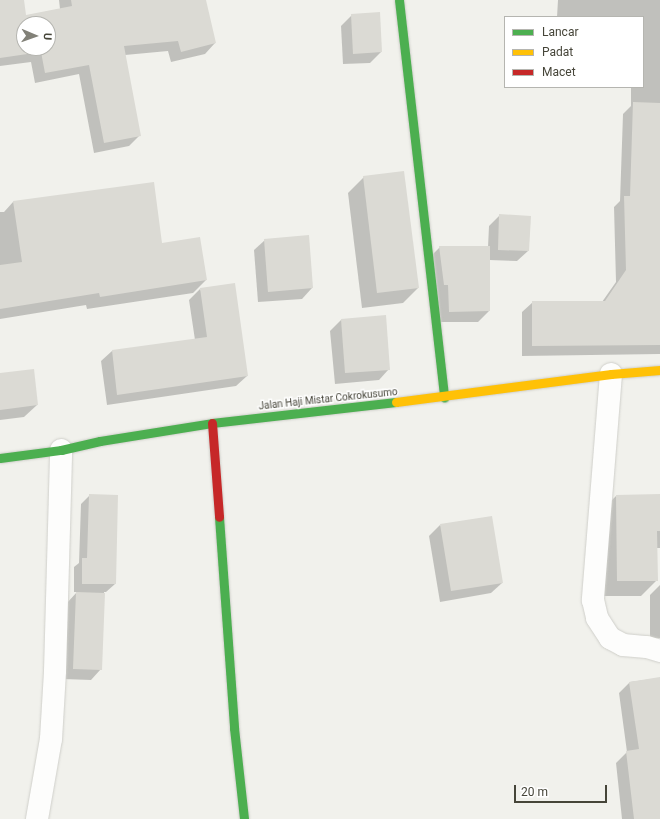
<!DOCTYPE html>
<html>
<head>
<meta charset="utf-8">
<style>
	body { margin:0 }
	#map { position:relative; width:660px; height:819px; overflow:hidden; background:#f1f1ec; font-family:Roboto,sans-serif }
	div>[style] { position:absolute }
	.shadow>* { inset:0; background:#0003 }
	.building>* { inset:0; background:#dbdad4 }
	.roads { filter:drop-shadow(0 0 1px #cfcfca) drop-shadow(0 0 1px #cfcfca) }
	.street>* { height:22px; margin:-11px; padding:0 11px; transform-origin:11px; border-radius:11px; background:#fdfdfc }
	.fast>* { height:9px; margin:-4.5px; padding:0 4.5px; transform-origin:4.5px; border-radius:4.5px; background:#4caf50 }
	.slow>* { height:9px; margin:-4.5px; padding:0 4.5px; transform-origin:4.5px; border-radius:4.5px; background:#ffc107 }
	.jam>* { height:9px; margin:-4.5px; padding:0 4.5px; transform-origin:4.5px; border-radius:4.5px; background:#c62828 }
	span { translate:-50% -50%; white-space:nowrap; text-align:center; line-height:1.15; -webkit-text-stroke:3px #fff; paint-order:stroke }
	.street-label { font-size:10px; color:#464539 }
	.legend { position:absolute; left:504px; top:16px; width:140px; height:72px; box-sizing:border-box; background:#fff; border:1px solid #b5b5b0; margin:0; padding:5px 7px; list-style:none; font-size:12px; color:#464539 }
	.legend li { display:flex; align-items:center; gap:8px; height:20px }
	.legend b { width:20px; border:1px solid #b5b5b0 }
	.north { position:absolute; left:16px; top:16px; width:40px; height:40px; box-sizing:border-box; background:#fff; border:1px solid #b5b5b0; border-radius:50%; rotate:92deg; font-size:11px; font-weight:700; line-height:16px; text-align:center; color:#464539 }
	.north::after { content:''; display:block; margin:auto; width:14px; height:18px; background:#828178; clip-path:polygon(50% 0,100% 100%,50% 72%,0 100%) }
	.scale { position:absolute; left:514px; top:785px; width:93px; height:18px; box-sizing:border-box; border:2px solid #464539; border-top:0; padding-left:5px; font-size:12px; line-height:14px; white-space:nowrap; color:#464539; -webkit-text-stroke:3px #fff; paint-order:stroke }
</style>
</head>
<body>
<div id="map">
	<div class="shadow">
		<div style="clip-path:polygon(evenodd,0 0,23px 0,25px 16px,60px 9px,59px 0,205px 0,215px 43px,205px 54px,171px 62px,168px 51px,125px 55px,139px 136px,129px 146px,94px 153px,79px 74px,35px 83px,31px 62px,0 66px,0 0,24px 24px,48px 24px,48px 48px,24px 48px,24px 24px)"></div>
		<div style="clip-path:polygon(558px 0,660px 0,660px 354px,522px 356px,522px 312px,533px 302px,602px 302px,616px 282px,614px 207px,620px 201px,623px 114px,631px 106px,631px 87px,643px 87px,643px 17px,557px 17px)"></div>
		<div style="clip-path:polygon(352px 15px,381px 52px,370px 63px,343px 64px,341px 26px)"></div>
		<div style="clip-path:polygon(364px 177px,418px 288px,403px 303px,362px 308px,348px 193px)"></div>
		<div style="clip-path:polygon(13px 202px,161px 244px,206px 280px,193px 293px,87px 309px,86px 305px,0 319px,0 212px,4px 212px)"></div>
		<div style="clip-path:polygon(500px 215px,528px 251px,517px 261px,489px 260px,489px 311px,478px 322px,438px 322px,429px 258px,440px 247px,488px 247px,489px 226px)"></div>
		<div style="clip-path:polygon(265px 240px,312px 288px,302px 299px,258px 302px,254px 250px)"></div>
		<div style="clip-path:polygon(200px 289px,247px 376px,236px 386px,107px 405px,101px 361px,112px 351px,195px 340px,189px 300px)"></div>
		<div style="clip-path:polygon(385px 316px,389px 369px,379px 380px,335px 384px,330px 331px,341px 320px)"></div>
		<div style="clip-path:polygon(0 374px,37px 405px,24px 417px,0 420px)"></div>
		<div style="clip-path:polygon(90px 495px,115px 584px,106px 592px,104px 592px,101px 669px,91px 680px,63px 679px,66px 604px,77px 592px,74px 592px,74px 567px,79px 563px,81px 504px)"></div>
		<div style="clip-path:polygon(660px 495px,660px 548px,656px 548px,657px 580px,641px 596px,602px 596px,601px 511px,616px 496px)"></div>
		<div style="clip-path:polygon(440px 525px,502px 583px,491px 593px,440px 602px,429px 536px)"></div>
		<div style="clip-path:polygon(660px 585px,660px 638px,650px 638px,650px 595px)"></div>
		<div style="clip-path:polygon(660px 678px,660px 819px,622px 819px,616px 763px,627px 752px,619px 693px,630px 682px)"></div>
	</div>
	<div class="building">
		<div style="clip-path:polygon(evenodd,0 0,24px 0,26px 15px,72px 6px,71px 0,206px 0,216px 43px,181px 52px,178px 41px,124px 46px,141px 136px,104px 143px,89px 65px,45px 73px,41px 52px,0 58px,0 0,24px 24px,48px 24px,48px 48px,24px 48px,24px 24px)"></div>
		<div style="clip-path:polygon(380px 12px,382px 52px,353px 54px,351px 14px)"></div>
		<div style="clip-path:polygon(633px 102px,660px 103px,660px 345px,532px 346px,532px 301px,605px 301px,626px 270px,624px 196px,630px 196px)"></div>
		<div style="clip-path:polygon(404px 171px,419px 288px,377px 293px,363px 176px)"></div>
		<div style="clip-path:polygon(154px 182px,162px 243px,200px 237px,207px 280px,100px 297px,99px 293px,0 309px,0 265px,22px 262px,13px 201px)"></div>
		<div style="clip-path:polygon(499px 214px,531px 216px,529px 251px,498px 250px)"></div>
		<div style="clip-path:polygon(309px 235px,313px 288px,268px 292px,264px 239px)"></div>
		<div style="clip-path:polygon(439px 246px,490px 246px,490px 311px,449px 312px,448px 285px,444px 285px)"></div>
		<div style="clip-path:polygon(235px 283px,248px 376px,117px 395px,112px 350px,207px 337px,200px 288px)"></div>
		<div style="clip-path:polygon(386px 315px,390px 370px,345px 373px,341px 319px)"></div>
		<div style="clip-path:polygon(34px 369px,38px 405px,0 410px,0 373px)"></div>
		<div style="clip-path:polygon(89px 494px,118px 495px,116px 584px,82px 584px,82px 558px,87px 558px)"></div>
		<div style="clip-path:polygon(660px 494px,660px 531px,657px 531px,658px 581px,617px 581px,616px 495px)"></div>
		<div style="clip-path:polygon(492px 516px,503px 583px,451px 591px,440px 524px)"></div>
		<div style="clip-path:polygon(76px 592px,105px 593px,102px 670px,73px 669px)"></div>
		<div style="clip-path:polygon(660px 677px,660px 819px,634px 819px,626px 751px,639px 749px,629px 682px)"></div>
	</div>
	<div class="roads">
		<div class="street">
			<div style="left:611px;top:374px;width:227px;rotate:94.6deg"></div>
			<div style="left:593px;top:600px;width:18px;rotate:77deg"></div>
			<div style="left:597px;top:618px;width:24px;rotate:57deg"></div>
			<div style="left:610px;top:638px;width:15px;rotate:28deg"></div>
			<div style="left:623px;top:645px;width:24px;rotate:5deg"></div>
			<div style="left:647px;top:647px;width:14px;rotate:17deg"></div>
			<div style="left:37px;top:819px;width:81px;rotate:-80.1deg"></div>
			<div style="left:51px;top:739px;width:68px;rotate:-86.6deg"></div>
			<div style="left:55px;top:671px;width:221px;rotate:-88.4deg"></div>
		</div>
		<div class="fast">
			<div style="left:399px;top:0;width:400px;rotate:83.5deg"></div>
			<div style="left:0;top:458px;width:62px;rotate:-7.5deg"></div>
			<div style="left:61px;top:450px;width:40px;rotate:-13deg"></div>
			<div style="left:100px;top:441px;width:113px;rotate:-9.1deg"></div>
			<div style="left:212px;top:423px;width:185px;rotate:-6.5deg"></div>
			<div style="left:219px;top:517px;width:212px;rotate:85.9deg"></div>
			<div style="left:234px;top:728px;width:92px;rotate:83.7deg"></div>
		</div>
		<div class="slow">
			<div style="left:396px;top:402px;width:217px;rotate:-7.4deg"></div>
			<div style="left:611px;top:374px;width:49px;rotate:-4.7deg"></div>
		</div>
		<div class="jam">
			<div style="left:212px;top:423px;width:94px;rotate:85.7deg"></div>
		</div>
	</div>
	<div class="street-label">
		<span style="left:328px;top:399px;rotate:-6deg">Jalan Haji Mistar Cokrokusumo</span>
	</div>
	<ul class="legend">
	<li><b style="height:5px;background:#4caf50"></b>Lancar</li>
	<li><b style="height:5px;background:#ffc107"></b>Padat</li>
	<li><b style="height:5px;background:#c62828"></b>Macet</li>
	</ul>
	<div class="north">U</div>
	<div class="scale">20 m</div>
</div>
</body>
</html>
